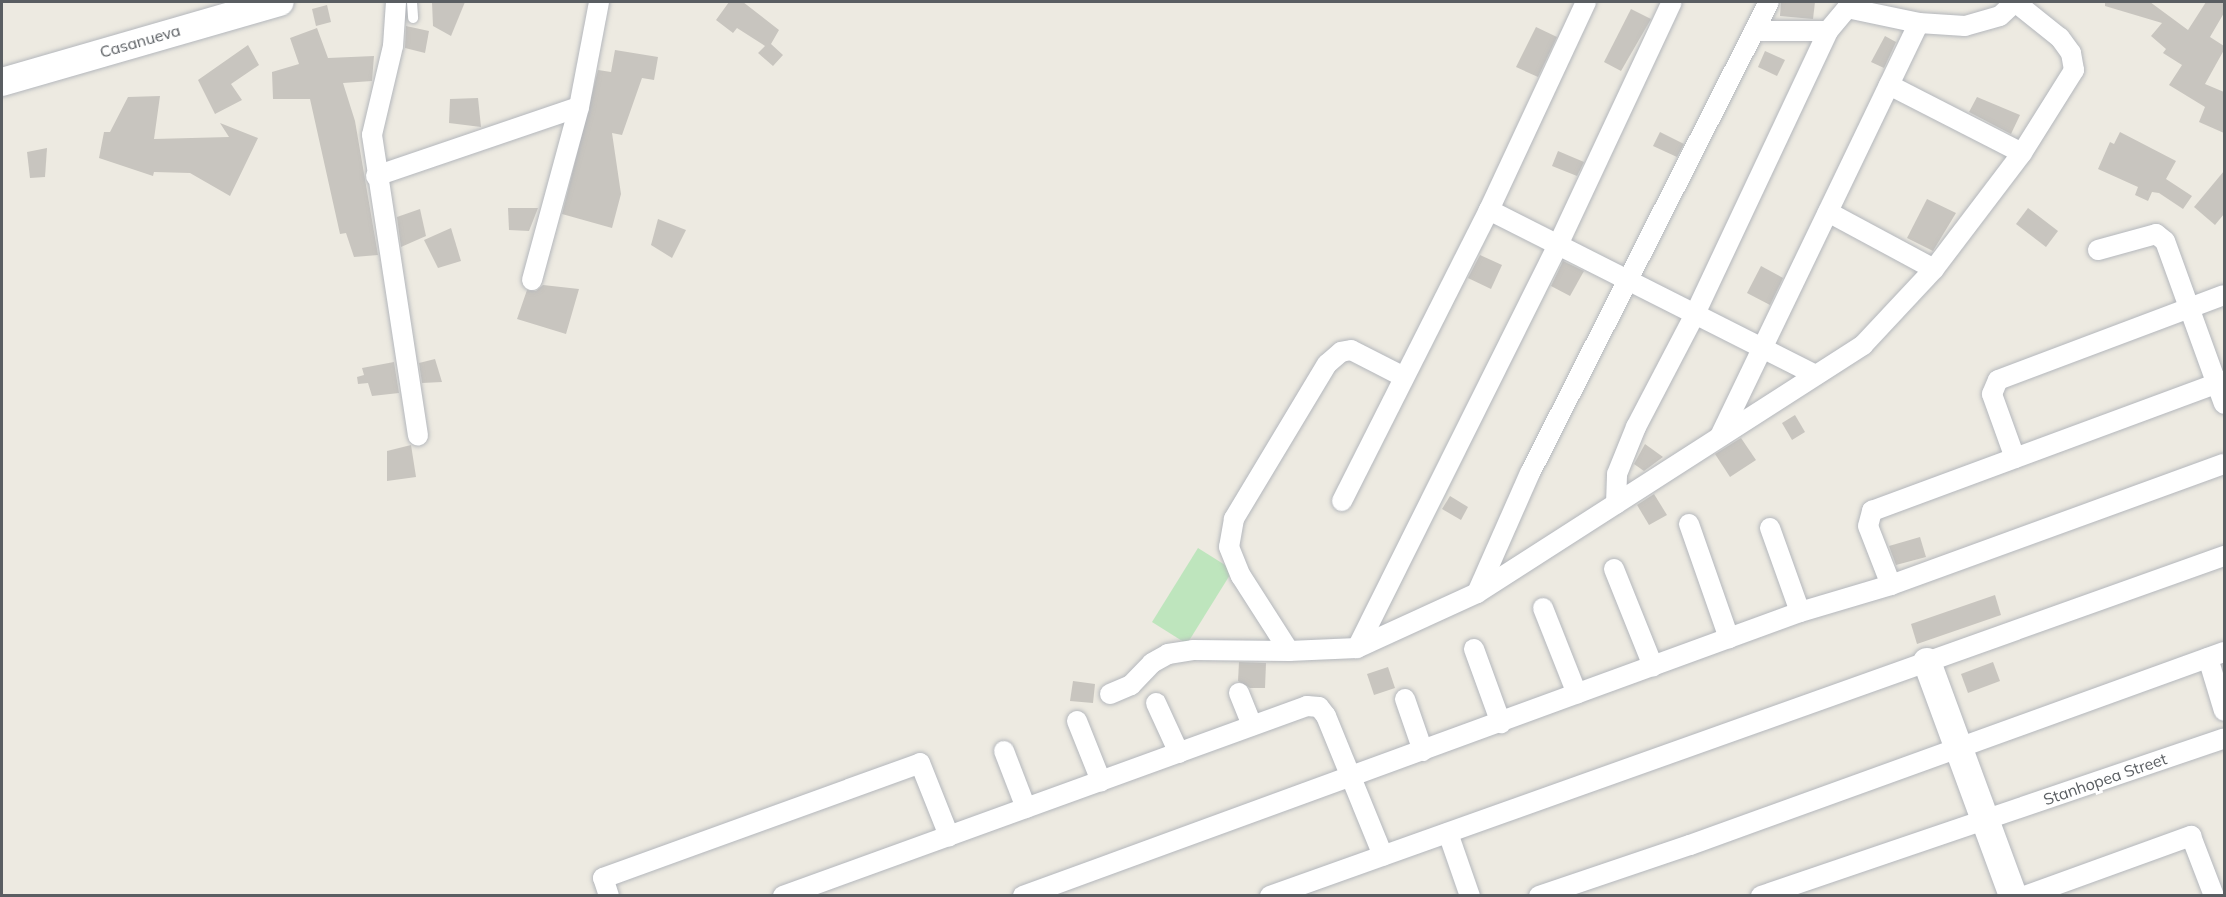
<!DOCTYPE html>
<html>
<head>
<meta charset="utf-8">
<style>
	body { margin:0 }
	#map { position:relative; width:2226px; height:897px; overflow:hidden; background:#edeae1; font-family:Mulish,sans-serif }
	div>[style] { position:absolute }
	.green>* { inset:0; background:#bee5bd }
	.building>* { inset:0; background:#c8c5bf }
	.roads { filter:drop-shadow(0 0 2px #b4b7bc) drop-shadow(0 0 2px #b4b7bc) }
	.lane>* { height:10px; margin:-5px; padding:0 5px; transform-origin:5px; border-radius:5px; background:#fff }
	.street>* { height:20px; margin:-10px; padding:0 10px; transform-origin:10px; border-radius:10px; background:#fff }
	.secondary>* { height:28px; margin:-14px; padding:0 14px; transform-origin:14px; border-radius:14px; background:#fff }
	span { translate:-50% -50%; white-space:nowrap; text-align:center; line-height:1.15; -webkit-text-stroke:6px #fff; paint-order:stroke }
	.street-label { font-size:16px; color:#5a5e62 }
	.frame { position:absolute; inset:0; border:3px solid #5a5e62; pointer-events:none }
</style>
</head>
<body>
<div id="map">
	<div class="green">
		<div style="clip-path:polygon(1198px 548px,1233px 570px,1187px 644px,1152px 622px)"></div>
	</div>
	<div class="building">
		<div style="clip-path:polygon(432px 2px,465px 2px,451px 36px,433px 26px)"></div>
		<div style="clip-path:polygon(729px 2px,743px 2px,779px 30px,771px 44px,783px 55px,773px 66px,758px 53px,765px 46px,737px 28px,733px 33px,716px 20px)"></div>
		<div style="clip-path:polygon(1781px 2px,1815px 2px,1813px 19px,1780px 16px)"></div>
		<div style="clip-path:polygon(2105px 2px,2150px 2px,2188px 30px,2206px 2px,2224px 2px,2224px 13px,2210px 37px,2224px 46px,2224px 50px,2205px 84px,2224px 92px,2224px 133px,2199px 122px,2205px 107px,2169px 85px,2182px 65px,2163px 53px,2166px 49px,2151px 36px,2162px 23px,2105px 6px)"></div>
		<div style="clip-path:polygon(327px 5px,331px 22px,316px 26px,312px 9px)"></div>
		<div style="clip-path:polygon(1631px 9px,1651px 19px,1621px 71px,1604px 62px)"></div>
		<div style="clip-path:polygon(406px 26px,429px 31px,425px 53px,405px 48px)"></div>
		<div style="clip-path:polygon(1536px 27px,1557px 37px,1538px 77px,1516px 67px)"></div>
		<div style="clip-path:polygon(317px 28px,328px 58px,374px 56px,372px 81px,343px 83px,355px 121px,378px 255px,354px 257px,346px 233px,340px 234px,310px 99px,273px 99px,272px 72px,299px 64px,290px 38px)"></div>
		<div style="clip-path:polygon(1885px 36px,1896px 42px,1884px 68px,1871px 62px)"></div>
		<div style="clip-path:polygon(248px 45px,259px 65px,231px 84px,242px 100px,215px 114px,198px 80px)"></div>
		<div style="clip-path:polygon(615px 50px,658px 57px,654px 80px,642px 78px,622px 135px,612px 133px,621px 194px,612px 228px,562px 214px,598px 70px,611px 72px)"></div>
		<div style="clip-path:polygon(1765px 51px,1785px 60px,1777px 76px,1758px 67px)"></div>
		<div style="clip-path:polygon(160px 96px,154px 139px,229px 137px,220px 123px,258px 138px,230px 196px,190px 173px,154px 172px,153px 176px,99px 158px,104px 132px,110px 132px,128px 97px)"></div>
		<div style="clip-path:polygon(1977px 97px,2020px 115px,2011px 134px,1969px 112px)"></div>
		<div style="clip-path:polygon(478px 98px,481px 127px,449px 123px,450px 99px)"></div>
		<div style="clip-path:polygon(1660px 132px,1684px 144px,1677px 157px,1653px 146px)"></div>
		<div style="clip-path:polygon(2120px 132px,2176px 161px,2166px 179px,2192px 196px,2183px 209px,2159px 193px,2152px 192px,2148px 201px,2135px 195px,2138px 187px,2098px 169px,2110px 142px,2114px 144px)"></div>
		<div style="clip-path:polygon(47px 148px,45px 177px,30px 178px,27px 152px)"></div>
		<div style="clip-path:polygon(1558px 151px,1584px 162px,1577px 176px,1552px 166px)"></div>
		<div style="clip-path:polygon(2224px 171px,2224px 214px,2215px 225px,2194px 207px)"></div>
		<div style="clip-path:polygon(1927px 199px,1956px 213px,1933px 251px,1907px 238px)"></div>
		<div style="clip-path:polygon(508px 208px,538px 208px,529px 231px,509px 230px)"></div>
		<div style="clip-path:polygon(2028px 208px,2058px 231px,2046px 247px,2016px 224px)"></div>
		<div style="clip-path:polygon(420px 209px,426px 236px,401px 247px,397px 217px)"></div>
		<div style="clip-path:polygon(658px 219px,686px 230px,672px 258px,651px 245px)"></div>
		<div style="clip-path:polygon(451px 228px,461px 261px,438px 268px,424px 240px)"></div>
		<div style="clip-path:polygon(1480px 255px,1502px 265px,1491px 289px,1468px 278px)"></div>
		<div style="clip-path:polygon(1563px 261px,1584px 271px,1570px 296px,1551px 286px)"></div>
		<div style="clip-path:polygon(1761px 266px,1783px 278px,1770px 305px,1747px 293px)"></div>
		<div style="clip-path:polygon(543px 285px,579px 289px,566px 334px,517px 319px,527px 290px,536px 291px)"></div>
		<div style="clip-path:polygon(435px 359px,442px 382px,422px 383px,419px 363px)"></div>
		<div style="clip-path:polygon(394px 362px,399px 393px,372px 396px,368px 383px,358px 384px,357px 377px,364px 375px,362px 368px)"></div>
		<div style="clip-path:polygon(1795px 415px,1805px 432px,1792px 440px,1782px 423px)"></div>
		<div style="clip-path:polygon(1741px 438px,1756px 460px,1730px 477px,1715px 454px)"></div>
		<div style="clip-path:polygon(1645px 444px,1663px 457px,1644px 471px,1634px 464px)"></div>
		<div style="clip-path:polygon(411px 445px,416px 477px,387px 481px,387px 451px)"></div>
		<div style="clip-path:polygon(1654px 494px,1667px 515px,1649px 525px,1637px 505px)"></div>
		<div style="clip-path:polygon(1450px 496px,1468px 507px,1461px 520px,1442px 509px)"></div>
		<div style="clip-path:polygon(1920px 537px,1926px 557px,1896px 565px,1889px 546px)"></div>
		<div style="clip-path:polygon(1995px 595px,2001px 615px,1917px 644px,1911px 624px)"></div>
		<div style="clip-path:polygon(1239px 662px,1266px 663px,1265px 688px,1250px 688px,1238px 681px)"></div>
		<div style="clip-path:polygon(1993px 662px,2000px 681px,1968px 693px,1961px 674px)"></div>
		<div style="clip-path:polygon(1388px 667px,1395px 688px,1374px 695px,1367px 674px)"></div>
		<div style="clip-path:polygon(1073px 681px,1095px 684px,1093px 703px,1070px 701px)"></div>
	</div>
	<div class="roads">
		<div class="lane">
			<div style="left:412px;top:2px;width:16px;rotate:86deg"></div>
		</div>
		<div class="street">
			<div style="left:396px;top:2px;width:44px;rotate:93.9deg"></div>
			<div style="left:393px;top:46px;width:91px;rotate:103.3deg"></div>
			<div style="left:372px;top:135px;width:304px;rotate:81.3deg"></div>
			<div style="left:1754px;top:31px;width:74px"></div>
			<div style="left:1828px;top:31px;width:30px;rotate:-50deg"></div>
			<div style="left:1847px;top:8px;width:74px;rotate:11.8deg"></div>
			<div style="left:1919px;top:23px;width:46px;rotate:3.7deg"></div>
			<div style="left:1965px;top:26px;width:36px;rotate:-16deg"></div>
			<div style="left:2000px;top:16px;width:21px;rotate:-43deg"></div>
			<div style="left:1889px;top:85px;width:149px;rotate:27.1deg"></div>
			<div style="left:376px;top:176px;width:214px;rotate:-18.8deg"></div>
			<div style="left:1489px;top:210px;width:364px;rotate:26.8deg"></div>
			<div style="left:1828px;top:212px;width:120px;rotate:28.3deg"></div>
			<div style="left:2098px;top:250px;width:60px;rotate:-15.4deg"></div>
			<div style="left:2156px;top:234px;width:11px;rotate:38deg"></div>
			<div style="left:2165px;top:241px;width:173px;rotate:70.1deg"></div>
			<div style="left:532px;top:280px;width:179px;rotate:-74.8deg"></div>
			<div style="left:579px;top:107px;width:107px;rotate:-79.2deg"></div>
			<div style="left:1404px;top:377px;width:59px;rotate:-153deg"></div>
			<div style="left:1351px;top:350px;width:10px;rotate:169deg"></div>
			<div style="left:1341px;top:352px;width:18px;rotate:139deg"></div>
			<div style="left:1327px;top:364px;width:181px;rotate:121deg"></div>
			<div style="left:1234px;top:519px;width:28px;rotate:100deg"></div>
			<div style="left:1229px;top:547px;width:31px;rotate:68deg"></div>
			<div style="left:1241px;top:576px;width:89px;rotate:57.4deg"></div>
			<div style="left:1289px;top:651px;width:68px;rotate:-2.5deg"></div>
			<div style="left:1357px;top:648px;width:132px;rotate:-24.6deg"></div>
			<div style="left:1477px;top:593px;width:459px;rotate:-32.7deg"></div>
			<div style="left:1863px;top:345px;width:104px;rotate:-46.9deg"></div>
			<div style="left:1934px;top:269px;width:146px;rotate:-52.8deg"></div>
			<div style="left:2022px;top:153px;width:98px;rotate:-57.9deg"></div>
			<div style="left:2074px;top:70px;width:17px;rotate:-100deg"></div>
			<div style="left:2071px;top:53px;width:19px;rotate:-126deg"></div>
			<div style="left:2060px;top:38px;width:58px;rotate:-141.3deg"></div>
			<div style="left:1720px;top:436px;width:458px;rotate:-64.3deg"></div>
			<div style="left:2015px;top:458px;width:68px;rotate:-109.8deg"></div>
			<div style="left:1992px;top:394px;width:15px;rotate:-67deg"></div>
			<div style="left:1998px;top:380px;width:241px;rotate:-20.6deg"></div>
			<div style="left:1342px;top:501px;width:326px;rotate:-63.2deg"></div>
			<div style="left:1489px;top:210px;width:230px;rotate:-65deg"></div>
			<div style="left:1616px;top:504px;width:30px;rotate:-88deg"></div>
			<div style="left:1617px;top:474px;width:51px;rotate:-68deg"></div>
			<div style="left:1636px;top:427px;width:127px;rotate:-62.4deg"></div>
			<div style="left:1695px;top:314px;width:313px;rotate:-64.8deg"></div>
			<div style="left:1689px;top:524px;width:121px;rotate:70.7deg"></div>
			<div style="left:1770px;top:528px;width:89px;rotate:70.3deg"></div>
			<div style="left:1614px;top:569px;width:105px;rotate:68.1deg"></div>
			<div style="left:1891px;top:585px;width:63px;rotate:-111.3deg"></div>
			<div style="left:1868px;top:526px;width:16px;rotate:-75deg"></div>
			<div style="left:1872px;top:511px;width:375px;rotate:-20.3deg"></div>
			<div style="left:1477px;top:593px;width:131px;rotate:-66.2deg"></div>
			<div style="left:1530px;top:473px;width:528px;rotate:-63.1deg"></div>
			<div style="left:1543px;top:608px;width:92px;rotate:68.4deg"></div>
			<div style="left:1357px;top:648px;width:450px;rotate:-63.5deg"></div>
			<div style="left:1558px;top:245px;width:268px;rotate:-64.9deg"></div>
			<div style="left:1474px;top:649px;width:79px;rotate:70deg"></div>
			<div style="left:2208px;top:658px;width:55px;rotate:73.2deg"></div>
			<div style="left:1239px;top:693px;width:35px;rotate:68deg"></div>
			<div style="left:1110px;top:694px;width:23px;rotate:-23deg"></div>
			<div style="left:1131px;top:685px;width:30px;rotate:-46deg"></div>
			<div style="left:1152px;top:663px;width:18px;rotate:-29deg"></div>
			<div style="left:1168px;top:654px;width:25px;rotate:-9deg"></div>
			<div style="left:1193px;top:650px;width:96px;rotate:0.6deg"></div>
			<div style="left:1405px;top:699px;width:55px;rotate:70.9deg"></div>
			<div style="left:1156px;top:703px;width:55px;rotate:65.3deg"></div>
			<div style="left:1077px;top:721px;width:65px;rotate:68.2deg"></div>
			<div style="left:1004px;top:751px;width:61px;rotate:68.9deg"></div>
			<div style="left:1448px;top:833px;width:67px;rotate:70.8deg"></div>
			<div style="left:609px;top:896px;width:19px;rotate:-108deg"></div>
			<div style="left:603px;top:878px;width:337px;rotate:-19.9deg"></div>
			<div style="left:920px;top:763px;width:79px;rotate:68.3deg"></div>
			<div style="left:783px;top:896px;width:557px;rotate:-19.93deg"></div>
			<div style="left:1307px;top:706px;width:12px;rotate:5deg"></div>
			<div style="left:1319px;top:707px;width:11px;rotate:52deg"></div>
			<div style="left:1326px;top:716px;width:151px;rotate:67.8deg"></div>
			<div style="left:1023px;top:896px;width:827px;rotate:-20.08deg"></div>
			<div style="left:1800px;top:612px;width:95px;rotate:-16.5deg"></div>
			<div style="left:1891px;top:585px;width:354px;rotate:-20deg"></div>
			<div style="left:1270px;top:896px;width:1013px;rotate:-19.62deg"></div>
			<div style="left:1539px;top:896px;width:159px;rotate:-18.7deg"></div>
			<div style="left:1690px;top:845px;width:568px;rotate:-19.87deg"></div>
			<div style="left:1761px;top:896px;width:489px;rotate:-18.8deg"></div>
			<div style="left:2025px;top:896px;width:177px;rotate:-19.9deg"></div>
			<div style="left:2191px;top:836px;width:64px;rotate:69deg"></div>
		</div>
		<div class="secondary">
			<div style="left:2px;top:82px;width:289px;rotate:-16.1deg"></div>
			<div style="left:1927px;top:662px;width:249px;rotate:69.8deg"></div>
		</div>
	</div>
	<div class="street-label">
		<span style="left:140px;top:41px;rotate:-16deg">Casanueva</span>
		<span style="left:2105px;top:779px;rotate:-19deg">Stanhopea Street</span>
	</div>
	<div class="frame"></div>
</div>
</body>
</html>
